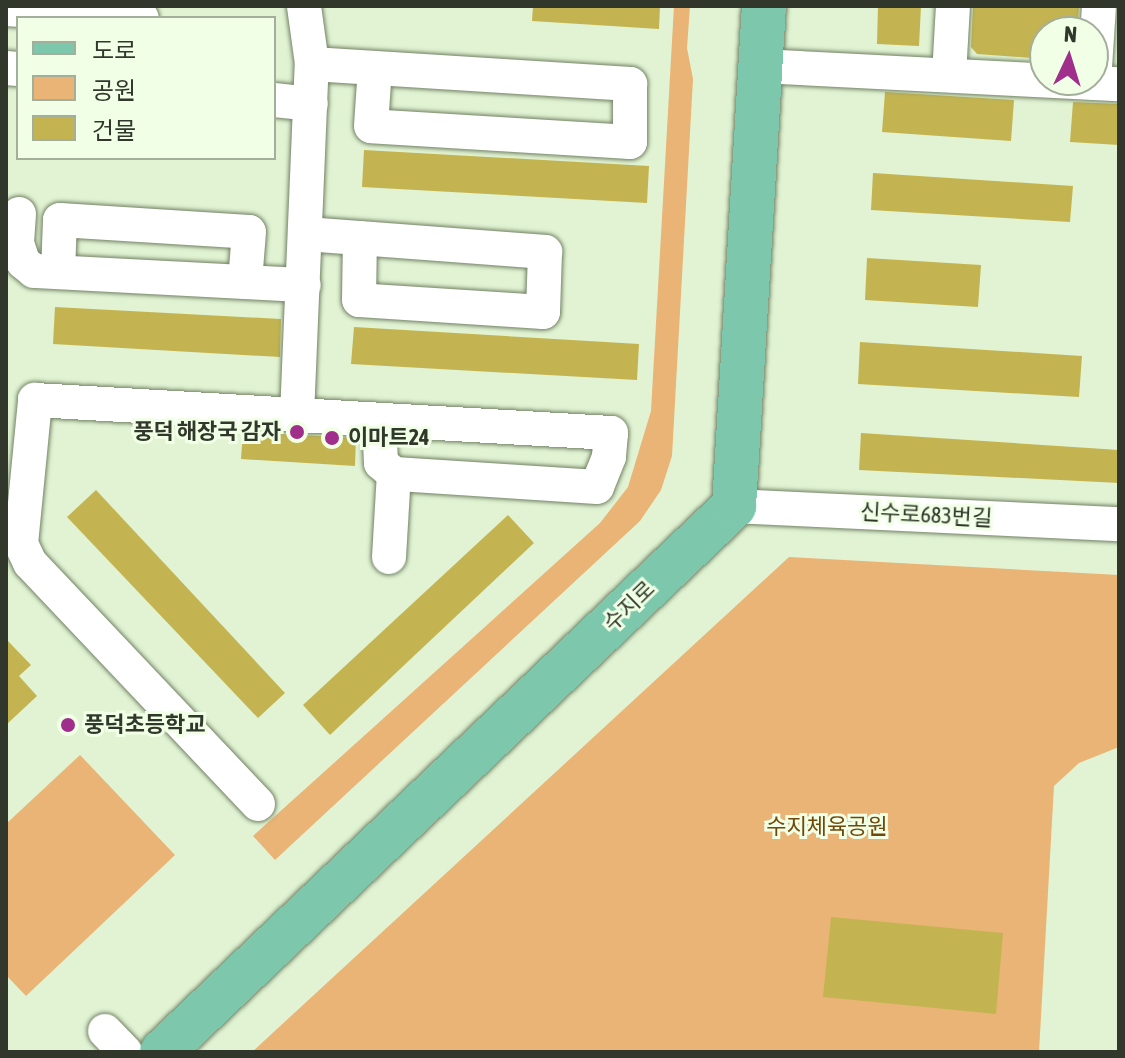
<!DOCTYPE html>
<html>
<head>
<meta charset="utf-8">
<style>
	body { margin:0 }
	#map { position:relative; width:1125px; height:1058px; overflow:hidden; background:#e1f3d3; font-family:"Asap Condensed","Noto Sans KR",sans-serif }
	div>[style] { position:absolute }
	.green>* { inset:0; background:#e9b476 }
	.building>* { inset:0; background:#c3b451 }
	.minor-tunnel>* { height:34px; margin-top:-17px; transform-origin:0; background:repeating-linear-gradient(90deg,#beceb1 0 34px,transparent 0 51px) }
	.roads { filter:drop-shadow(0 0 2px #728265) drop-shadow(0 0 2px #728265) }
	.minor>* { height:34px; margin:-17px; padding:0 17px; transform-origin:17px; border-radius:17px; background:#fff }
	.major>* { height:44px; margin:-22px; padding:0 22px; transform-origin:22px; border-radius:22px; background:#7dc8ac }
	.dots>* { width:22px; height:22px; translate:-50% -50%; box-sizing:border-box; border:4px solid #f0ffe5; border-radius:50% }
	span { translate:-50% -50%; white-space:nowrap; text-align:center; line-height:1.15; -webkit-text-stroke:6px #f0ffe5; paint-order:stroke }
	.poi-label { font-size:22px; color:#31382b; font-weight:700 }
	.right { translate:-100% -50%; text-align:right }
	.left { translate:0 -50%; text-align:left }
	.street-label { font-size:22px; color:#31382b }
	.park-label { font-size:22px; color:#72480a }
	.frame { position:absolute; inset:0; border:8px solid #31382b; pointer-events:none }
	.legend { position:absolute; left:16px; top:16px; width:260px; height:144px; box-sizing:border-box; background:#f0ffe5; border:2px solid #a4af9b; margin:0; padding:10px 14px; list-style:none; font-size:24px; color:#31382b }
	.legend li { display:flex; align-items:center; gap:16px; height:40px }
	.legend b { width:40px; border:2px solid #a4af9b }
	.north { position:absolute; left:1029px; top:16px; width:80px; height:80px; box-sizing:border-box; background:#f0ffe5; border:2px solid #a4af9b; border-radius:50%; rotate:4deg; font-size:22px; font-weight:700; line-height:32px; text-align:center; color:#31382b }
	.north::after { content:''; display:block; margin:auto; width:28px; height:36px; background:#a02e8b; clip-path:polygon(50% 0,100% 100%,50% 72%,0 100%) }
</style>
</head>
<body>
<div id="map">
	<div class="green">
		<div style="clip-path:polygon(674px 6px,690px 6px,687px 48px,693px 79px,672px 456px,661px 490px,640px 521px,275px 860px,253px 836px,600px 523px,628px 487px,651px 411px)"></div>
		<div style="clip-path:polygon(789px 557px,1119px 575px,1119px 747px,1079px 763px,1054px 786px,1039px 1052px,252px 1052px)"></div>
		<div style="clip-path:polygon(80px 755px,175px 855px,26px 996px,6px 975px,6px 824px)"></div>
	</div>
	<div class="building">
		<div style="clip-path:polygon(533px 6px,660px 6px,659px 29px,532px 21px)"></div>
		<div style="clip-path:polygon(878px 6px,921px 6px,919px 46px,877px 44px)"></div>
		<div style="clip-path:polygon(973px 6px,1079px 6px,1077px 32px,1045px 32px,1045px 59px,977px 54px,971px 47px)"></div>
		<div style="clip-path:polygon(885px 92px,1014px 100px,1011px 141px,882px 132px)"></div>
		<div style="clip-path:polygon(1073px 102px,1119px 104px,1119px 145px,1070px 142px)"></div>
		<div style="clip-path:polygon(364px 150px,649px 166px,647px 203px,362px 187px)"></div>
		<div style="clip-path:polygon(873px 173px,1073px 186px,1070px 222px,871px 210px)"></div>
		<div style="clip-path:polygon(867px 258px,981px 265px,978px 307px,865px 300px)"></div>
		<div style="clip-path:polygon(55px 307px,281px 319px,280px 357px,53px 344px)"></div>
		<div style="clip-path:polygon(354px 327px,639px 344px,637px 380px,351px 364px)"></div>
		<div style="clip-path:polygon(860px 342px,1082px 356px,1079px 397px,858px 384px)"></div>
		<div style="clip-path:polygon(243px 432px,356px 438px,355px 466px,241px 459px)"></div>
		<div style="clip-path:polygon(861px 433px,1119px 450px,1119px 483px,859px 470px)"></div>
		<div style="clip-path:polygon(96px 490px,285px 693px,258px 718px,67px 517px)"></div>
		<div style="clip-path:polygon(508px 515px,534px 543px,330px 735px,303px 705px)"></div>
		<div style="clip-path:polygon(6px 639px,31px 665px,19px 676px,37px 696px,6px 725px)"></div>
		<div style="clip-path:polygon(831px 917px,1003px 933px,996px 1014px,823px 997px)"></div>
	</div>
	<div class="minor-tunnel">
		<div style="left:1117px;top:408px;width:2px"></div>
	</div>
	<div class="roads">
		<div class="minor">
			<div style="left:6px;top:9px;width:136px;rotate:3.8deg"></div>
			<div style="left:312px;top:64px;width:319px;rotate:3.6deg"></div>
			<div style="left:630px;top:84px;width:58px;rotate:90deg"></div>
			<div style="left:630px;top:142px;width:259px;rotate:-176.5deg"></div>
			<div style="left:371px;top:126px;width:58px;rotate:-86.1deg"></div>
			<div style="left:760px;top:66px;width:359px;rotate:2.9deg"></div>
			<div style="left:6px;top:68px;width:12px;rotate:5deg"></div>
			<div style="left:949px;top:75px;width:69px;rotate:-86.7deg"></div>
			<div style="left:1094px;top:83px;width:77px;rotate:-86.3deg"></div>
			<div style="left:274px;top:100px;width:37px;rotate:6deg"></div>
			<div style="left:19px;top:214px;width:29px;rotate:94deg"></div>
			<div style="left:17px;top:243px;width:20px;rotate:72deg"></div>
			<div style="left:23px;top:262px;width:14px;rotate:39deg"></div>
			<div style="left:34px;top:271px;width:270px;rotate:3deg"></div>
			<div style="left:306px;top:234px;width:240px;rotate:4.3deg"></div>
			<div style="left:545px;top:252px;width:60px;rotate:91.9deg"></div>
			<div style="left:543px;top:312px;width:184px;rotate:-176.3deg"></div>
			<div style="left:359px;top:300px;width:62px;rotate:-89.1deg"></div>
			<div style="left:58px;top:272px;width:52px;rotate:-87.8deg"></div>
			<div style="left:60px;top:220px;width:189px;rotate:3.6deg"></div>
			<div style="left:249px;top:232px;width:50px;rotate:94.6deg"></div>
			<div style="left:297px;top:416px;width:352px;rotate:-87.6deg"></div>
			<div style="left:312px;top:64px;width:59px;rotate:-97.9deg"></div>
			<div style="left:734px;top:506px;width:385px;rotate:2.7deg"></div>
			<div style="left:389px;top:557px;width:83px;rotate:-86.6deg"></div>
			<div style="left:258px;top:804px;width:332px;rotate:-133.4deg"></div>
			<div style="left:30px;top:563px;width:21px;rotate:-115deg"></div>
			<div style="left:21px;top:544px;width:145px;rotate:-84.4deg"></div>
			<div style="left:35px;top:400px;width:577px;rotate:3.28deg"></div>
			<div style="left:611px;top:433px;width:24px;rotate:95deg"></div>
			<div style="left:609px;top:457px;width:32px;rotate:112deg"></div>
			<div style="left:597px;top:487px;width:203px;rotate:-176.3deg"></div>
			<div style="left:394px;top:474px;width:17px;rotate:-140deg"></div>
			<div style="left:381px;top:463px;width:42px;rotate:-92.7deg"></div>
			<div style="left:105px;top:1031px;width:29px;rotate:46deg"></div>
		</div>
		<div class="major">
			<div style="left:162px;top:1052px;width:791px;rotate:-43.67deg"></div>
			<div style="left:734px;top:506px;width:501px;rotate:-86.57deg"></div>
		</div>
	</div>
	<div class="dots">
		<div style="left:297px;top:432px;background:#a02e8b"></div>
		<div style="left:332px;top:438px;background:#a02e8b"></div>
		<div style="left:68px;top:725px;background:#a02e8b"></div>
	</div>
	<div class="poi-label">
		<span class="right" style="left:281px;top:432px">풍덕 해장국 감자</span>
		<span class="left" style="left:348px;top:438px">이마트24</span>
		<span class="left" style="left:84px;top:725px">풍덕초등학교</span>
	</div>
	<div class="street-label">
		<span style="left:926px;top:515px;rotate:3deg">신수로683번길</span>
		<span style="left:629px;top:606px;rotate:-44deg">수지로</span>
	</div>
	<div class="park-label">
		<span style="left:827px;top:827px">수지체육공원</span>
	</div>
	<div class="frame"></div>
	<ul class="legend">
	<li><b style="height:10px;background:#7dc8ac"></b>도로</li>
	<li><b style="height:22px;background:#e9b476"></b>공원</li>
	<li><b style="height:22px;background:#c3b451"></b>건물</li>
	</ul>
	<div class="north">N</div>
</div>
</body>
</html>
